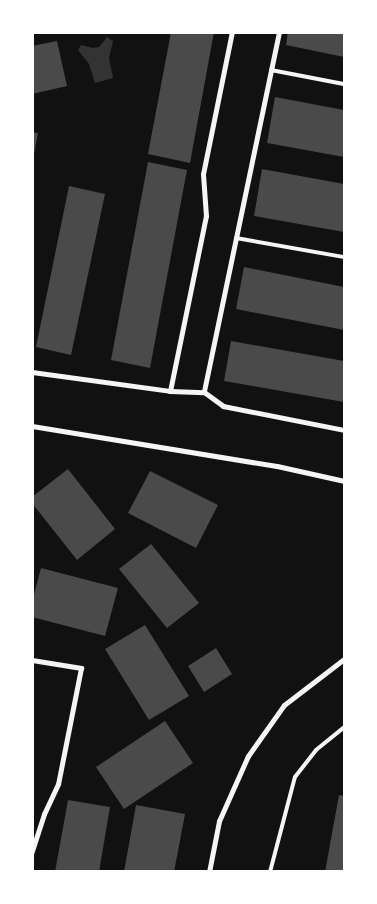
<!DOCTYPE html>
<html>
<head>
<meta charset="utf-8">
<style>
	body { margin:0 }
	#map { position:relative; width:377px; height:904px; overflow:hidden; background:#111; font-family:Karla,sans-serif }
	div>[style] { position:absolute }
	.water>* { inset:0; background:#333 }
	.building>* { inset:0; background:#4a4a4a }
	.service>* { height:4px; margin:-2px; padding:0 2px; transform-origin:2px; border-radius:2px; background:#f5f5f5 }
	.minor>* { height:5px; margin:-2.5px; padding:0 2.5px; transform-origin:2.5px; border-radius:2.5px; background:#f5f5f5 }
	span { translate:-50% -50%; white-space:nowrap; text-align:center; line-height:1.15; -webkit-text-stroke:4px #fff; paint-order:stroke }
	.frame { position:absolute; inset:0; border:34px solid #fff; pointer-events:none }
</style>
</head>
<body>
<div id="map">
	<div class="water">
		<div style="clip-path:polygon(107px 37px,113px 41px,109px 58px,113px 78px,95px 83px,89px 64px,78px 50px,81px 45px,93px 48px,99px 47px)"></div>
	</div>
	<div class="building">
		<div style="clip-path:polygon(171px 32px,214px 32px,190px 163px,148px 154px)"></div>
		<div style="clip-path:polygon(288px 32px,344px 32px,344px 57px,286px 45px)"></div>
		<div style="clip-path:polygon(57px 41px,67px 86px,32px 94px,32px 46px)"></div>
		<div style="clip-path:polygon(275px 97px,344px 110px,344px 157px,267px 143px)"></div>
		<div style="clip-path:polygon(32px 132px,38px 133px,33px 159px,32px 158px)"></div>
		<div style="clip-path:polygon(148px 162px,187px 170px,150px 368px,111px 360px)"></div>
		<div style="clip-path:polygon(262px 169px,344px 184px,344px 232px,254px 216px)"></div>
		<div style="clip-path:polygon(69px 186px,105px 194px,71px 355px,36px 347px)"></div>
		<div style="clip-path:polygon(244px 267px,344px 287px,344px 330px,236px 309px)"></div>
		<div style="clip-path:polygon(231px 341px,344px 361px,344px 402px,224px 381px)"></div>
		<div style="clip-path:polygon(68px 469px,115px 529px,77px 560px,32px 503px,32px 497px)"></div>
		<div style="clip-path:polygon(150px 471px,218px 505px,196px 548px,128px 513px)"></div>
		<div style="clip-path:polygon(151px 544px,199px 603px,167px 628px,119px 569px)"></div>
		<div style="clip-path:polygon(41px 568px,118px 588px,105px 636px,32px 617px,32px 602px)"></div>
		<div style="clip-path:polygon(145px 625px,189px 696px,149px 720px,105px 649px)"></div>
		<div style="clip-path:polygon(216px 648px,232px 674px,204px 692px,188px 666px)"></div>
		<div style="clip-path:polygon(165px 721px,193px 763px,124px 809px,96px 767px)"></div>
		<div style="clip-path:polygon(339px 795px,344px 796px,344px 872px,325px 872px)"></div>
		<div style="clip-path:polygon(68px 800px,110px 807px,99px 872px,55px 872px)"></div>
		<div style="clip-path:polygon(136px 805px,185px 814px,174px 872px,124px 872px)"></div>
	</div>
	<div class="service">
		<div style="left:271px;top:70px;width:74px;rotate:10.9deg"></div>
		<div style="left:236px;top:238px;width:110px;rotate:10deg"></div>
		<div style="left:270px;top:872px;width:98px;rotate:-75.3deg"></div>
		<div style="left:295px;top:777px;width:34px;rotate:-52deg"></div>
		<div style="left:316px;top:750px;width:36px;rotate:-39deg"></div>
	</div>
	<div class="minor">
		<div style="left:279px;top:32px;width:368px;rotate:101.8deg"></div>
		<div style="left:204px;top:392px;width:24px;rotate:36deg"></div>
		<div style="left:223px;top:406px;width:123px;rotate:11.2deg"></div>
		<div style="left:32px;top:372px;width:139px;rotate:7.8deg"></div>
		<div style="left:170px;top:391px;width:179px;rotate:-78.4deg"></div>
		<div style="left:206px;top:216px;width:42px;rotate:-94.1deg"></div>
		<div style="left:203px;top:174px;width:145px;rotate:-78.5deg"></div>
		<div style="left:170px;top:391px;width:34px;rotate:2deg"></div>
		<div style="left:32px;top:426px;width:248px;rotate:9.3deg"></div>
		<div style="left:277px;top:466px;width:69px;rotate:12.6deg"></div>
		<div style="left:32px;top:660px;width:50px;rotate:9.3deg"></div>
		<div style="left:81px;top:668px;width:118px;rotate:101.2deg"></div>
		<div style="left:58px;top:784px;width:33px;rotate:115deg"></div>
		<div style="left:44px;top:814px;width:40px;rotate:108deg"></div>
		<div style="left:209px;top:872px;width:52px;rotate:-78.9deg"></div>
		<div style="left:219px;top:821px;width:71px;rotate:-66deg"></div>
		<div style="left:248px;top:756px;width:62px;rotate:-54.8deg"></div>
		<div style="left:284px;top:705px;width:76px;rotate:-37.5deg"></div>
	</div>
	<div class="frame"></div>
</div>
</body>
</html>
